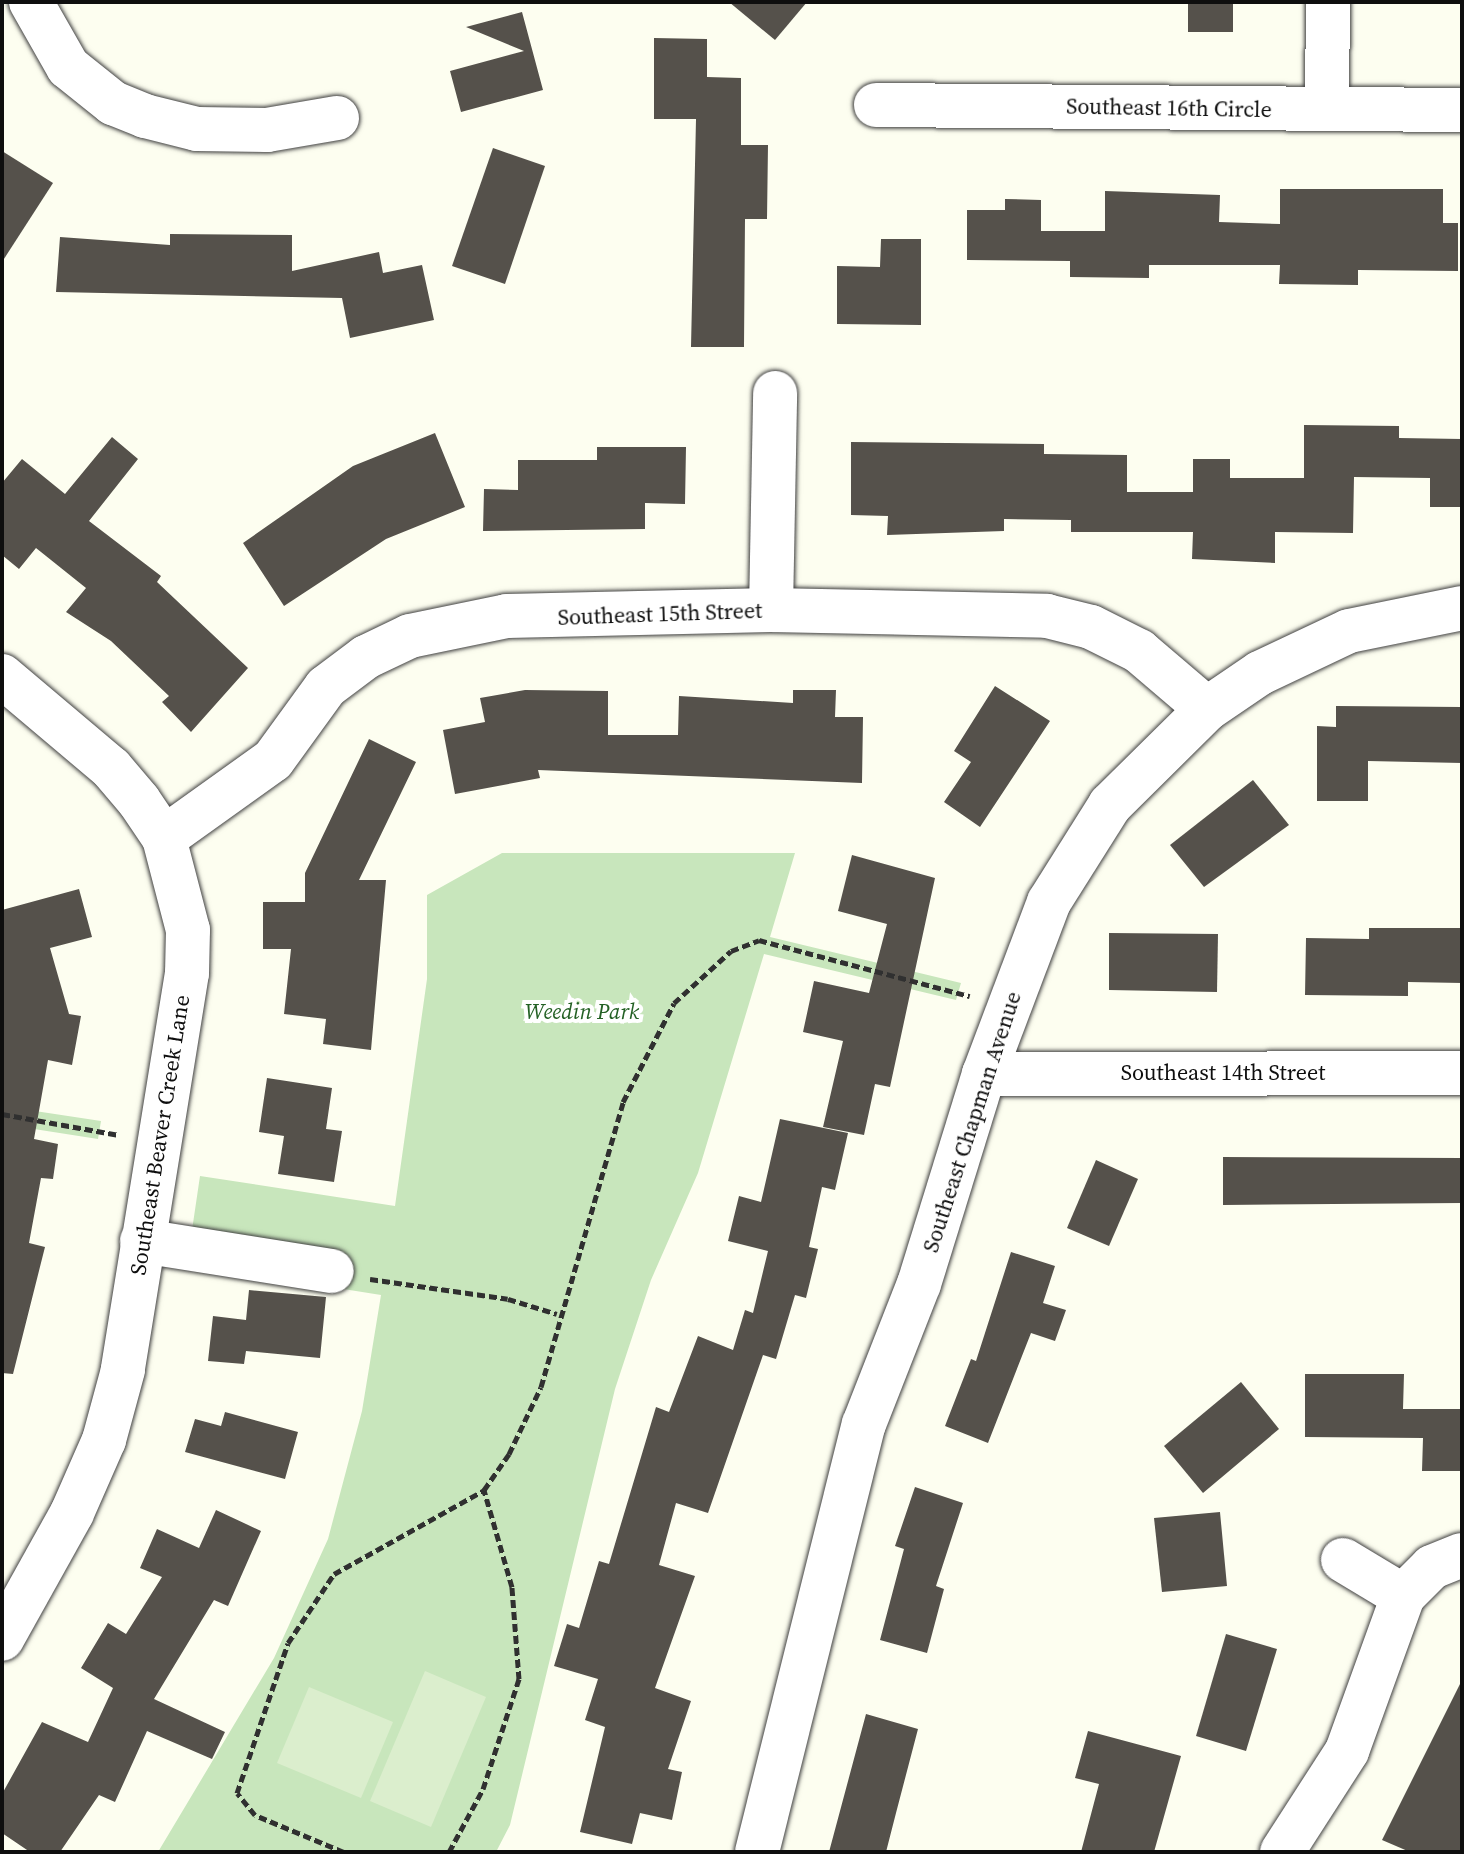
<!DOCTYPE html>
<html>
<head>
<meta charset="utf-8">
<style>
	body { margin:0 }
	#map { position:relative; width:1464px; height:1854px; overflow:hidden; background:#fdfef0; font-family:"Source Serif 4",serif }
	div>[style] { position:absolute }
	.green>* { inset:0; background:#c8e6bc }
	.pitch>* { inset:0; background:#dbeecd }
	.building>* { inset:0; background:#55514b }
	.path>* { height:5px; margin-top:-2.5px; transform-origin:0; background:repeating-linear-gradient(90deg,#303030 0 8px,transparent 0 12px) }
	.roads { filter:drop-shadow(0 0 2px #414141) drop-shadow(0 0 2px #414141) }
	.minor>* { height:44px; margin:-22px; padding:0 22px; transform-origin:22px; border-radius:22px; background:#fff }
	span { translate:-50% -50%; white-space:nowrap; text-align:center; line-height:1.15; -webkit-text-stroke:8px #fff; paint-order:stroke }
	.street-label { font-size:22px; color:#0e0e0e }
	.park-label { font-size:22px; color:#236024; font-style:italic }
	.frame { position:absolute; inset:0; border:4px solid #0e0e0e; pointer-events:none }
</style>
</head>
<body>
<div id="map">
	<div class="green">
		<div style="clip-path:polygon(502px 853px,795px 853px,770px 937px,961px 983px,956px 1000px,764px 954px,698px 1173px,651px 1280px,615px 1389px,510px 1825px,496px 1852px,158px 1852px,274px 1658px,328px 1539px,362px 1411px,381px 1295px,187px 1264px,200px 1176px,395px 1206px,427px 979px,427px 895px)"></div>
		<div style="clip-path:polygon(2px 1106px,101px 1121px,98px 1139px,2px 1124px)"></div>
	</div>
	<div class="pitch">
		<div style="clip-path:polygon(425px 1671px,486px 1697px,431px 1827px,370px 1801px)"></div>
		<div style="clip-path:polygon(309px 1687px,393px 1722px,361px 1798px,277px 1763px)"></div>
	</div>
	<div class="building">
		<div style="clip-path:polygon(729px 2px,807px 2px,775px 40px)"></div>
		<div style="clip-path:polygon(1188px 2px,1233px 2px,1233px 32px,1188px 32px)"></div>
		<div style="clip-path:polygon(522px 12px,543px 90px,461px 112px,450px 71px,524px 51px,466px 27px)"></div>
		<div style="clip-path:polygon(654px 38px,707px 39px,707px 77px,741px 78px,741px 145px,768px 145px,767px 219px,745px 219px,744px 347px,691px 347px,696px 119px,654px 119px)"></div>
		<div style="clip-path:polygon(493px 148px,545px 166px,505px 284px,452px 266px)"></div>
		<div style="clip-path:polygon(2px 151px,53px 183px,2px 262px)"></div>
		<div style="clip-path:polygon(1280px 189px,1443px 189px,1443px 223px,1458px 223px,1458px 271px,1358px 270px,1358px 285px,1279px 284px,1280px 265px,1149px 265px,1149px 278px,1070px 277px,1070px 261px,967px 260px,967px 210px,1005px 210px,1005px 199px,1041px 200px,1041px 231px,1105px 231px,1105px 191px,1220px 195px,1219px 222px,1280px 224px)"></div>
		<div style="clip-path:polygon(170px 234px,292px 235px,292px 271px,379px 252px,383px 273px,422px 265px,434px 320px,350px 338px,342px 298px,56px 292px,60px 237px,170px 245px)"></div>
		<div style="clip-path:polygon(881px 239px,921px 239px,921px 325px,837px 324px,837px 266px,880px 267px)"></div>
		<div style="clip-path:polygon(1304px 425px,1399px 426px,1399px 438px,1462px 439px,1462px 507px,1430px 507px,1430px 478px,1354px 477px,1353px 533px,1275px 532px,1275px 563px,1192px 559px,1193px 532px,1071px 532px,1071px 520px,1004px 519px,1004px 531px,887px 535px,888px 516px,851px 515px,851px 442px,1044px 444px,1044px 454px,1127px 455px,1127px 492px,1193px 492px,1193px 459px,1230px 459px,1230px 478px,1304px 478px)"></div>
		<div style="clip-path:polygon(435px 433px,465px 507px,386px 539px,284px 606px,243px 543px,353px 466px)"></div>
		<div style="clip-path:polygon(112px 437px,138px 459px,89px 521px,161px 576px,157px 582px,248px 668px,191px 732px,162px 702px,169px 696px,111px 641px,66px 612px,86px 588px,36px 548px,19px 569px,2px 555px,2px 483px,22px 459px,65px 494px)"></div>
		<div style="clip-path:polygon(597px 447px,686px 447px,685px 504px,645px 503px,645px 529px,483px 531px,484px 489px,518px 490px,518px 460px,597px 460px)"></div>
		<div style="clip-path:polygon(995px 686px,1050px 721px,980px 827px,944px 802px,971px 762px,954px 751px)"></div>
		<div style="clip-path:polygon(525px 690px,608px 691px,608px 735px,678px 735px,679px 696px,793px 703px,793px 690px,836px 690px,835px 717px,863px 717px,862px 783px,538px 770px,540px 778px,455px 794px,443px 730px,485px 722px,480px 698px)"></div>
		<div style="clip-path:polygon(1336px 706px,1462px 707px,1462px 763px,1368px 761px,1368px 801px,1317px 801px,1317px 726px,1336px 727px)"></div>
		<div style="clip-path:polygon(369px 739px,416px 762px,359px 880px,386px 880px,371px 1050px,323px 1044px,326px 1019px,284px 1014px,291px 949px,263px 949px,263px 902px,305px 902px,305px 873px)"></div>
		<div style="clip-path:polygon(1253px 780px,1289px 825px,1204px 887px,1170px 845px)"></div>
		<div style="clip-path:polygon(852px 855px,935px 878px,890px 1087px,875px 1084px,864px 1135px,823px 1127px,843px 1041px,803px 1032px,814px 981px,869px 993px,887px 924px,838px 911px)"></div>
		<div style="clip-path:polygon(79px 889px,92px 937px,50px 948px,69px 1014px,81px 1016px,72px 1065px,48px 1060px,34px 1139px,58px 1144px,53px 1179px,41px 1178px,29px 1243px,45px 1247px,13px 1374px,2px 1373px,2px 910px)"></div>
		<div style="clip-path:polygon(1369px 928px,1462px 928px,1462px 983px,1408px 982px,1408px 996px,1305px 995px,1306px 938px,1369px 939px)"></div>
		<div style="clip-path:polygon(1109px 933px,1218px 934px,1217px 992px,1109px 990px)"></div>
		<div style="clip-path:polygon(267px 1078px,332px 1088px,326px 1129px,342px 1131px,334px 1182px,278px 1174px,284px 1136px,259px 1132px)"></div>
		<div style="clip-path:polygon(780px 1119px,848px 1133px,835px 1190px,822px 1187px,809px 1247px,818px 1249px,806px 1298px,795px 1295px,776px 1359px,763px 1355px,708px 1513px,676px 1503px,659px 1565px,695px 1576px,655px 1688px,691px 1701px,668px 1769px,682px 1772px,672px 1820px,640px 1813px,632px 1844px,580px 1832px,605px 1727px,585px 1720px,598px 1679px,554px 1666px,567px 1624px,579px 1628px,599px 1561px,609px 1564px,656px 1407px,669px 1412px,698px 1336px,733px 1350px,745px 1310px,753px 1313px,768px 1251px,728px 1241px,739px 1196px,761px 1202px)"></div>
		<div style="clip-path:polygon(1223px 1157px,1462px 1158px,1462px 1203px,1223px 1205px)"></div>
		<div style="clip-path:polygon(1096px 1160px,1138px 1179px,1109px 1246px,1067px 1228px)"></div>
		<div style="clip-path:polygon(1011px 1252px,1055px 1266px,1043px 1303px,1066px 1310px,1055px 1341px,1031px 1333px,988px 1443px,945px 1426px,971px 1359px,976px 1361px)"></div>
		<div style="clip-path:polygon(249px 1290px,326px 1297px,320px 1358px,246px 1351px,244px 1364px,208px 1361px,213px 1316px,246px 1320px)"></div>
		<div style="clip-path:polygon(1305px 1374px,1404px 1374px,1403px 1409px,1462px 1409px,1462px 1471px,1422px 1471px,1423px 1438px,1305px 1437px)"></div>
		<div style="clip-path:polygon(1241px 1382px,1279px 1429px,1203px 1493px,1164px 1446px)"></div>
		<div style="clip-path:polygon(225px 1412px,298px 1432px,285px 1479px,185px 1452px,195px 1419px,221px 1426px)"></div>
		<div style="clip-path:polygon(915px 1487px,963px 1503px,936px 1586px,944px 1589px,927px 1653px,880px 1640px,904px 1549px,895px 1546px)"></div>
		<div style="clip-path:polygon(216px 1510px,261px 1531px,228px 1606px,214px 1600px,154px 1699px,225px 1732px,212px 1759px,147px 1731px,115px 1802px,99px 1795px,60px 1852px,30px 1852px,2px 1833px,2px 1794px,42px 1722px,88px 1742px,113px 1688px,81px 1668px,108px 1623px,126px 1634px,162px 1577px,140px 1568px,157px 1529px,199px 1548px)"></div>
		<div style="clip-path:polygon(1220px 1512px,1227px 1586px,1162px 1592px,1154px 1518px)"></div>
		<div style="clip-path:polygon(1226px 1634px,1277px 1649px,1246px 1751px,1196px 1736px)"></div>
		<div style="clip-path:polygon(1462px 1680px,1462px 1852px,1410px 1852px,1382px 1840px)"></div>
		<div style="clip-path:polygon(866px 1714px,918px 1729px,896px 1813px,886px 1852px,829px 1852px)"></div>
		<div style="clip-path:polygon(1088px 1731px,1181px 1756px,1154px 1852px,1081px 1852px,1099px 1784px,1075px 1778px)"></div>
	</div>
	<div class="path">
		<div style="left:2px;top:1114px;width:119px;rotate:10.2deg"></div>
		<div style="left:370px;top:1279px;width:139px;rotate:8.2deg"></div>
		<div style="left:508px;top:1299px;width:51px;rotate:17deg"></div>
		<div style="left:344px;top:1852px;width:96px;rotate:-157.4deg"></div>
		<div style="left:255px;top:1815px;width:28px;rotate:-129deg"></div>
		<div style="left:237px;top:1793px;width:158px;rotate:-71.2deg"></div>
		<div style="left:288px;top:1643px;width:83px;rotate:-56.3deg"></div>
		<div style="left:334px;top:1574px;width:172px;rotate:-29.2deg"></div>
		<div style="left:484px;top:1490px;width:44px;rotate:-55.2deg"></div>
		<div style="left:509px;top:1454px;width:74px;rotate:-64.5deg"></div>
		<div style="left:541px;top:1387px;width:297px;rotate:-73.9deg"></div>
		<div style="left:623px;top:1102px;width:111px;rotate:-62.7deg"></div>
		<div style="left:674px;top:1003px;width:77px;rotate:-42.4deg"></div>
		<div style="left:731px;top:951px;width:30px;rotate:-21deg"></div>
		<div style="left:759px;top:940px;width:218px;rotate:14.9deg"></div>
		<div style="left:449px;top:1852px;width:72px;rotate:-61.6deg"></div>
		<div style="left:483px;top:1789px;width:116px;rotate:-71.9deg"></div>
		<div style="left:519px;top:1679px;width:92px;rotate:-94.4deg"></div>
		<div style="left:512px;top:1587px;width:101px;rotate:-106.1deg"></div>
	</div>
	<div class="roads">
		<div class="minor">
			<div style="left:31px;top:2px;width:75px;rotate:60.4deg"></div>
			<div style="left:68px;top:67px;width:58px;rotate:38.7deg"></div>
			<div style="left:113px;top:103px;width:35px;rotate:22deg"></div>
			<div style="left:145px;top:116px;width:54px;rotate:14deg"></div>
			<div style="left:197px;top:129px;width:70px;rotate:0.8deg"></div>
			<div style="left:267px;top:130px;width:71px;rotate:-9.7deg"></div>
			<div style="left:876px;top:105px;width:586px;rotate:0.49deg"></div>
			<div style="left:1327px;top:109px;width:107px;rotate:-89.5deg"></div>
			<div style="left:771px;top:610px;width:217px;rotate:-88.9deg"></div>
			<div style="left:2px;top:676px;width:143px;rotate:40.2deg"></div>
			<div style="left:111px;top:768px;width:43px;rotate:49.7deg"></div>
			<div style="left:139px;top:801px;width:45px;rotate:56deg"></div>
			<div style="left:164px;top:838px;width:95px;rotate:75.4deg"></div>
			<div style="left:188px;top:930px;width:43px;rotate:91.3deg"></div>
			<div style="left:187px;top:973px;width:402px;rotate:99.2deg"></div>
			<div style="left:123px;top:1370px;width:73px;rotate:105.2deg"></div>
			<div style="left:104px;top:1440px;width:80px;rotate:113.7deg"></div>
			<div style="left:72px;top:1513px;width:144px;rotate:119.1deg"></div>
			<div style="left:164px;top:838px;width:134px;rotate:-35.6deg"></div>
			<div style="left:273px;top:760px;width:90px;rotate:-54deg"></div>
			<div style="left:326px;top:687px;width:50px;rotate:-36.9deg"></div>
			<div style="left:366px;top:657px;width:49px;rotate:-25.5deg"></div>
			<div style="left:410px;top:636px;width:99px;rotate:-11.7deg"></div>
			<div style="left:507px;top:616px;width:264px;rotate:-1.3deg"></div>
			<div style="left:771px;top:610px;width:276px;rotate:1.2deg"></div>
			<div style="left:1047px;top:616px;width:45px;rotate:14deg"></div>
			<div style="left:1091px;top:627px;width:54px;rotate:26.6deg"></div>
			<div style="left:1139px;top:651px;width:89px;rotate:40.5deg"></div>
			<div style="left:984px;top:1074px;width:478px;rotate:-0.1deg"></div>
			<div style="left:142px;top:1241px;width:192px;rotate:9deg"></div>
			<div style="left:1343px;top:1560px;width:70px;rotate:31deg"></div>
			<div style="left:757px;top:1852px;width:441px;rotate:-76deg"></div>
			<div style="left:864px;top:1424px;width:150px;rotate:-68.6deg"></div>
			<div style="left:919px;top:1284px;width:220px;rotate:-72.8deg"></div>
			<div style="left:984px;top:1074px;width:184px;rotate:-69.3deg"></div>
			<div style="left:1049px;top:902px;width:115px;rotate:-57.8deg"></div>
			<div style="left:1110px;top:805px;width:136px;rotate:-44.7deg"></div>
			<div style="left:1207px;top:709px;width:64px;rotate:-34.2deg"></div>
			<div style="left:1260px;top:673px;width:98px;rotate:-25.3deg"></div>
			<div style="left:1349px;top:631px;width:115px;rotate:-11.5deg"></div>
			<div style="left:1282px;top:1852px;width:120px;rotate:-57.2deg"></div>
			<div style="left:1347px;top:1751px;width:165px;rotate:-70.1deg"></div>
			<div style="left:1403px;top:1596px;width:41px;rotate:-45deg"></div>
			<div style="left:1432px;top:1567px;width:32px;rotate:-22deg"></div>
		</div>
	</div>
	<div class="street-label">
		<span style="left:1169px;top:108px;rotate:1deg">Southeast 16th Circle</span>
		<span style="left:660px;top:614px;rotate:-2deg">Southeast 15th Street</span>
		<span style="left:1223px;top:1073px">Southeast 14th Street</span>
		<span style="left:972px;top:1122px;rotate:-72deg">Southeast Chapman Avenue</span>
		<span style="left:160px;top:1135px;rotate:-81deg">Southeast Beaver Creek Lane</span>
	</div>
	<div class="park-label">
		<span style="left:582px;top:1012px">Weedin Park</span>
	</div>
	<div class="frame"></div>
</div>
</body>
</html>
